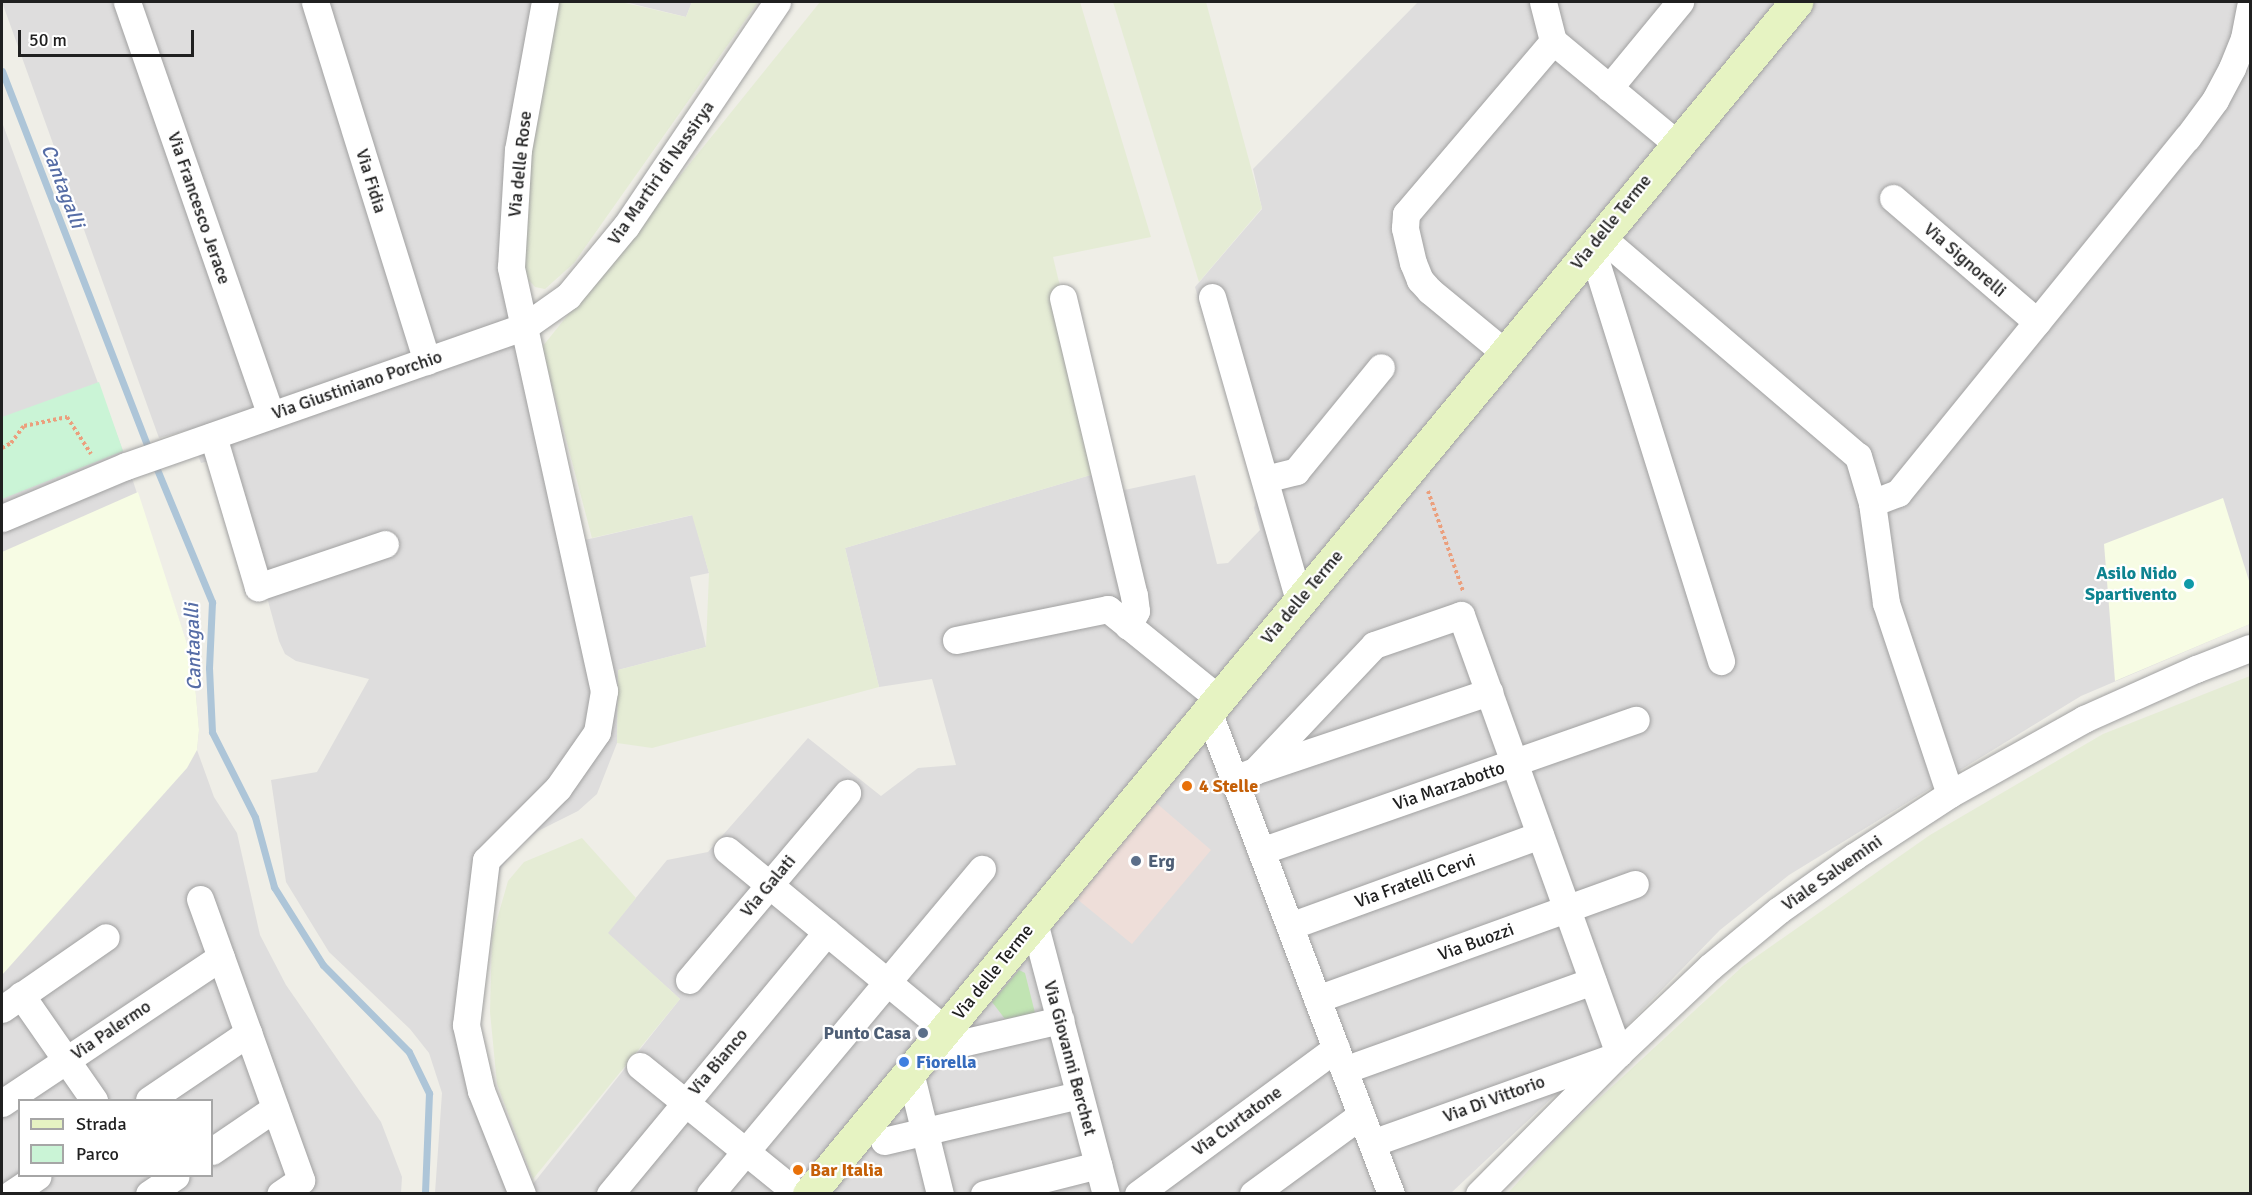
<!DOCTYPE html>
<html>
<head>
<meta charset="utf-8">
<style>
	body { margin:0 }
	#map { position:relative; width:2252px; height:1195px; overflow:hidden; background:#efeee7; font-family:Signika,sans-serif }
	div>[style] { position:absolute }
	.residential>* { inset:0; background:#dedddd }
	.commercial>* { inset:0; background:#eeded9 }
	.education>* { inset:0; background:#f7fce4 }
	.farmland>* { inset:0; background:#e5ecd5 }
	.grass>* { inset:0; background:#c1e4b3 }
	.park>* { inset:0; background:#caf4d6 }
	.stream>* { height:7px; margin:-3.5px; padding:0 3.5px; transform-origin:3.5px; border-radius:3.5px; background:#adc5d8 }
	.path>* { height:4px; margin-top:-2px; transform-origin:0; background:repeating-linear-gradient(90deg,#eb9f7d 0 3px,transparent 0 6px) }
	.roads { filter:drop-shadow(0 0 2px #a1a1a1) drop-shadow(0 0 2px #a1a1a1) }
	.street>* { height:27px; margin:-13.5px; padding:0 13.5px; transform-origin:13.5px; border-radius:13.5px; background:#fff }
	.secondary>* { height:33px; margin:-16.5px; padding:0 16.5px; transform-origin:16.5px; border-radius:16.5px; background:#e6f3c2 }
	.dots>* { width:16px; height:16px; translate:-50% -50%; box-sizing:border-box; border:3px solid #fff; border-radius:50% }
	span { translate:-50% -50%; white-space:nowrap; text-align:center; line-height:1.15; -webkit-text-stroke:4.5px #fff; paint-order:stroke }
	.street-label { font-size:18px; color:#202020 }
	.culture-label { font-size:18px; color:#0d838f; font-weight:700 }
	.right { translate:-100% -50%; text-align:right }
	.food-label { font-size:18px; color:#c56008; font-weight:700 }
	.left { translate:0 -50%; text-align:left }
	.service-label { font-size:18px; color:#4e5e75; font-weight:700 }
	.shop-label { font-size:18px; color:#366cbe; font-weight:700 }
	.water-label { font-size:20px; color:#566da6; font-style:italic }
	.frame { position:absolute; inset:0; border:3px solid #202020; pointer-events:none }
	.legend { position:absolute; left:18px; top:1099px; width:195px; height:78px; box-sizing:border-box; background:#fff; border:2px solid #a6a6a6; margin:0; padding:8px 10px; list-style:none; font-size:18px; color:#202020 }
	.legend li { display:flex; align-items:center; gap:12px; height:30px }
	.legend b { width:30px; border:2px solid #a6a6a6 }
	.scale { position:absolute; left:18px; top:30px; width:176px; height:27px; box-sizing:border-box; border:3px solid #202020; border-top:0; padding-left:8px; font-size:18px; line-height:21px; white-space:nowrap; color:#202020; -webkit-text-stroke:4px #fff; paint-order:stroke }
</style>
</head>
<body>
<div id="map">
	<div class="residential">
		<div style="clip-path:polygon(2px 2px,545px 2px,511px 267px,572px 543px,693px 515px,709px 573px,690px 577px,706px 647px,618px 670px,617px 743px,597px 794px,578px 811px,538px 831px,517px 848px,501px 868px,466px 1025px,522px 1193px,435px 1193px,442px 1093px,429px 1053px,410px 1029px,329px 952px,286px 882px,271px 780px,317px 772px,369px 679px,296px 661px,285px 654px,279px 641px,237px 488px,233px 455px,201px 463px,188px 430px,159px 438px)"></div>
		<div style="clip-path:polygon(625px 2px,692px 2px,686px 17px)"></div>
		<div style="clip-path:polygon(1418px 2px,2250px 2px,2250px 624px,2081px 696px,1789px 875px,1720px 930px,1607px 1046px,1451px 1193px,525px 1194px,680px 999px,607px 933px,667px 860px,708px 852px,808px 738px,881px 796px,918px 768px,956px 765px,932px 679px,879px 687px,845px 548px,1104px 471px,1115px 492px,1195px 475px,1217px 564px,1228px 563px,1260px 530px,1254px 508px,1257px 498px,1195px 287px,1262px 209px,1253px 169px)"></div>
		<div style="clip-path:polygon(evenodd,2px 122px,123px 451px,193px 662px,199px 730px,197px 750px,214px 797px,237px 833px,260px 935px,286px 985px,381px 1122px,402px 1177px,401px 1193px,2px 1193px,2px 122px,20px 1100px,212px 1100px,212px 1176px,20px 1176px,20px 1100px)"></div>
	</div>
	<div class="commercial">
		<div style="clip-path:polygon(1147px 795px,1211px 850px,1132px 944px,1066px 890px)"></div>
	</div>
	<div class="education">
		<div style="clip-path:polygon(138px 492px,193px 662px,199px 730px,197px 750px,187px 768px,2px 975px,2px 552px)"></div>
		<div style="clip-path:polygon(2223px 498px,2250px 584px,2250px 624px,2115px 681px,2104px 544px)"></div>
	</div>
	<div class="farmland">
		<div style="clip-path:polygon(554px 2px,621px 2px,686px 17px,692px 2px,758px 2px,574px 263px,545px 289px,535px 287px,525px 276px,522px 245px,526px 151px)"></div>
		<div style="clip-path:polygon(820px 2px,1080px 2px,1151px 237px,1053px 257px,1104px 471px,845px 548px,879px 687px,652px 748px,617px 743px,618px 670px,706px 647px,709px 573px,692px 515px,592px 538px,542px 347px)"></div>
		<div style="clip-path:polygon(1113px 2px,1206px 2px,1262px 208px,1199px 282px)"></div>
		<div style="clip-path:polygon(2250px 676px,2250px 1193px,1508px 1193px,1566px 1129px,1743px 966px,1930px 835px,2103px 734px)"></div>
		<div style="clip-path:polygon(582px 838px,636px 898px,608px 933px,680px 999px,533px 1179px,497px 1084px,490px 1012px,492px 937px,508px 881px,524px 862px)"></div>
	</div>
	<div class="grass">
		<div style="clip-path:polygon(1019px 970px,1025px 973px,1035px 1013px,1005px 1019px,992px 1002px)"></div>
	</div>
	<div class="park">
		<div style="clip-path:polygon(99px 382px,123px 451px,2px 499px,2px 417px)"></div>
	</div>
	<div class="stream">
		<div style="left:2px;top:71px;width:409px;rotate:68.8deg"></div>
		<div style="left:154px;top:462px;width:152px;rotate:67.5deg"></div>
		<div style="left:212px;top:602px;width:66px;rotate:92.6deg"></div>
		<div style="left:209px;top:668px;width:64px;rotate:87.3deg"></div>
		<div style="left:212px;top:732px;width:95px;rotate:63.2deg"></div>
		<div style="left:255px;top:817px;width:73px;rotate:74.8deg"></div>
		<div style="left:274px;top:887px;width:92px;rotate:57.9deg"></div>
		<div style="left:323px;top:965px;width:122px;rotate:45.3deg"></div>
		<div style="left:409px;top:1052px;width:46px;rotate:64deg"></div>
		<div style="left:429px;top:1093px;width:101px;rotate:92.3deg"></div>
	</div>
	<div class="path">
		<div style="left:2px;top:448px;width:10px;rotate:-29deg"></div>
		<div style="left:11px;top:443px;width:21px;rotate:-53deg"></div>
		<div style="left:24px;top:426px;width:44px;rotate:-11.8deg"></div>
		<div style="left:67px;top:417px;width:44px;rotate:57deg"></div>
		<div style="left:1428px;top:491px;width:106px;rotate:70.7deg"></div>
	</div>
	<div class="roads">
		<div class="street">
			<div style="left:127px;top:2px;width:437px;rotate:70.8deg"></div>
			<div style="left:315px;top:2px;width:376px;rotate:72.7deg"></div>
			<div style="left:1543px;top:2px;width:40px;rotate:75.6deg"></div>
			<div style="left:1553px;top:41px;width:160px;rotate:39.7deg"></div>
			<div style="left:1609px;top:88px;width:112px;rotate:-50.5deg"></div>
			<div style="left:1893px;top:198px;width:190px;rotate:40.7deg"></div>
			<div style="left:1600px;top:236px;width:339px;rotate:40.5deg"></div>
			<div style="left:1858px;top:456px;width:49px;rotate:73.4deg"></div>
			<div style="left:1872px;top:503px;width:101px;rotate:82deg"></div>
			<div style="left:1886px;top:603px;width:201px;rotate:71.5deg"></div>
			<div style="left:1591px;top:246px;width:435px;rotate:72.6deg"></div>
			<div style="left:1212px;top:297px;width:315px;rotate:74deg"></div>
			<div style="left:1063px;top:298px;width:305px;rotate:76.6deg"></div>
			<div style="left:1134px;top:595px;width:16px;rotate:83deg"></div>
			<div style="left:1136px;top:611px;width:17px;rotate:118deg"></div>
			<div style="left:1504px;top:352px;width:96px;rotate:-140.5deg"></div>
			<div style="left:1430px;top:291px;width:15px;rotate:-132deg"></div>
			<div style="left:1420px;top:280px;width:18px;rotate:-112deg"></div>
			<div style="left:1413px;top:263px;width:36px;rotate:-103deg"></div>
			<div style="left:1405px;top:228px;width:14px;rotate:-86deg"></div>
			<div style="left:1406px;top:214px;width:227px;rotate:-49.6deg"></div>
			<div style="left:213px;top:436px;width:158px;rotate:73.4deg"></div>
			<div style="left:258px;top:587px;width:134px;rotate:-18.7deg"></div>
			<div style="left:1265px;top:479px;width:32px;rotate:-14deg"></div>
			<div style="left:1296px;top:471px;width:134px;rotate:-50.7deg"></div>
			<div style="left:1872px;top:503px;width:28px;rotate:-21deg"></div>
			<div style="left:1898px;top:493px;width:458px;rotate:-50.9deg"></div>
			<div style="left:2187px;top:138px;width:47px;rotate:-53.6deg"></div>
			<div style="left:2215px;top:100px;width:36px;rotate:-62deg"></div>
			<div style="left:2232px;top:68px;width:32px;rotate:-68deg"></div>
			<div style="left:2244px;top:38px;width:32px;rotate:-79deg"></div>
			<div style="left:2px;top:518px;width:134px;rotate:-22.8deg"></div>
			<div style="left:126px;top:466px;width:422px;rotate:-19.3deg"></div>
			<div style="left:524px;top:327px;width:54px;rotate:-35.2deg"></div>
			<div style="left:568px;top:296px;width:91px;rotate:-50.4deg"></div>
			<div style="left:626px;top:226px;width:270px;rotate:-56deg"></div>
			<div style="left:956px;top:640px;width:155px;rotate:-11.5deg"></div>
			<div style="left:1108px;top:609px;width:141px;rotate:39deg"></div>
			<div style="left:1208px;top:711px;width:517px;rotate:69.25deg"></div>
			<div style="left:1260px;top:769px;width:242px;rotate:-18.6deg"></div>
			<div style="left:1234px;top:779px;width:22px;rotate:-21deg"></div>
			<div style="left:1255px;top:771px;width:173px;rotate:-46.6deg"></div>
			<div style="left:1374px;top:645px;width:92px;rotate:-19deg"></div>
			<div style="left:1461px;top:615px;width:466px;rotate:70.2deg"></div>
			<div style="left:727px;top:850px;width:283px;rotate:39.5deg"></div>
			<div style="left:1261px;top:851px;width:397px;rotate:-19.3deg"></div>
			<div style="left:200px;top:899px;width:299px;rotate:70.2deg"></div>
			<div style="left:301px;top:1180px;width:25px;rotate:146deg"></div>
			<div style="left:1034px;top:922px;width:281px;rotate:75.2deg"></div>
			<div style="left:1290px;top:926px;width:266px;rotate:-20deg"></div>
			<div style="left:689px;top:980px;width:245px;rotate:-49.8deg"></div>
			<div style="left:21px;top:995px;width:128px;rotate:55.2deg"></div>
			<div style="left:1317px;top:999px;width:338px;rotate:-19.9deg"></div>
			<div style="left:2px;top:1009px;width:126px;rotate:-34.7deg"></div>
			<div style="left:927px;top:1051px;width:137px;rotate:-13.1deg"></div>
			<div style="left:640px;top:1066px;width:203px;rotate:39deg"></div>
			<div style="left:1344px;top:1070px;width:264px;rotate:-19.7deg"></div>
			<div style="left:910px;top:1072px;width:126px;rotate:76.2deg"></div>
			<div style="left:149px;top:1100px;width:120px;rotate:-34.1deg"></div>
			<div style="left:2px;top:1103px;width:263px;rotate:-33.7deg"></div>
			<div style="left:884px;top:1141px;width:200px;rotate:-13.3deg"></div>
			<div style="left:1372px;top:1143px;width:251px;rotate:-19.6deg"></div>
			<div style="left:212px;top:1151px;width:76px;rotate:-34.3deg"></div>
			<div style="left:11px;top:1194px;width:32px;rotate:-34deg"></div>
			<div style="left:149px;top:1194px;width:32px;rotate:-34deg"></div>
			<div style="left:522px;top:1194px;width:111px;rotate:-111.7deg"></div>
			<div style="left:481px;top:1091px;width:68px;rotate:-102.8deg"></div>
			<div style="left:466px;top:1025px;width:166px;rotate:-83.1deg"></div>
			<div style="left:486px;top:860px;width:102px;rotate:-45deg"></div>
			<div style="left:558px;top:788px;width:68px;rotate:-55.1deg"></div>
			<div style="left:597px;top:732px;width:42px;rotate:-80.3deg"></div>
			<div style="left:604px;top:691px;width:434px;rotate:-102.4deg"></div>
			<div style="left:511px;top:267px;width:117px;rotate:-86.6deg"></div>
			<div style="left:518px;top:150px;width:150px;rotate:-79.7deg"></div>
			<div style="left:610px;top:1194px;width:340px;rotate:-50.4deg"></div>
			<div style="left:710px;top:1194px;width:424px;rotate:-50.1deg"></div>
			<div style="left:984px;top:1194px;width:118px;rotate:-14.3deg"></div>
			<div style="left:1138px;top:1194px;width:246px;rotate:-36.4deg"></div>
			<div style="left:1253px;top:1194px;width:134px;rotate:-36.2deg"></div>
			<div style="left:1479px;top:1194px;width:199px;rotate:-45.2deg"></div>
			<div style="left:1619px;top:1053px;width:125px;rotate:-43.4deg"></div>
			<div style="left:1710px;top:967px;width:89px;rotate:-39.6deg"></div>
			<div style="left:1779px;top:910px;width:93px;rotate:-35.4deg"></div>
			<div style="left:1855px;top:856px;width:113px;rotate:-33.1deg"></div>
			<div style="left:1950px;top:794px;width:154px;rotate:-29.2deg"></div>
			<div style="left:2084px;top:719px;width:123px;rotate:-24.1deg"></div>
			<div style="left:2196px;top:669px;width:58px;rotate:-21.3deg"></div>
		</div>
		<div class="secondary">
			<div style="left:809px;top:1194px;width:1548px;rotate:-50.37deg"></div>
		</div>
	</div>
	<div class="dots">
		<div style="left:2189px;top:584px;background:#0f9aa8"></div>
		<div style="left:1187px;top:786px;background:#e8710a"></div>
		<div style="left:1136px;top:861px;background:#5c6f8a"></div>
		<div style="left:923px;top:1033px;background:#5c6f8a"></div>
		<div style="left:904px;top:1062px;background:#3f7fe0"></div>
		<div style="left:798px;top:1170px;background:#e8710a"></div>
	</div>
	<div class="street-label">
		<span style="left:520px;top:164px;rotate:-84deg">Via delle Rose</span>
		<span style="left:661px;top:173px;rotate:-55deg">Via Martiri di Nassirya</span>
		<span style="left:371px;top:181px;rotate:73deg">Via Fidia</span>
		<span style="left:199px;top:208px;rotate:71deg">Via Francesco Jerace</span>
		<span style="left:1611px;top:222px;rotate:-51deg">Via delle Terme</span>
		<span style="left:1965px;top:260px;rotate:41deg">Via Signorelli</span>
		<span style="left:357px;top:385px;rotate:-19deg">Via Giustiniano Porchio</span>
		<span style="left:1302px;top:597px;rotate:-50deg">Via delle Terme</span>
		<span style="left:1449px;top:786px;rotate:-19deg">Via Marzabotto</span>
		<span style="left:1832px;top:873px;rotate:-35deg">Viale Salvemini</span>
		<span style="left:1415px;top:881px;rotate:-20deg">Via Fratelli Cervi</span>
		<span style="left:768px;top:886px;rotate:-50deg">Via Galati</span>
		<span style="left:1476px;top:942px;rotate:-20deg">Via Buozzi</span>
		<span style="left:993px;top:972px;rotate:-51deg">Via delle Terme</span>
		<span style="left:111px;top:1030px;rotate:-34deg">Via Palermo</span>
		<span style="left:1070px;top:1058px;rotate:75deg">Via Giovanni Berchet</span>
		<span style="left:718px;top:1062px;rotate:-50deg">Via Bianco</span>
		<span style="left:1494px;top:1099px;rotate:-20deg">Via Di Vittorio</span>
		<span style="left:1237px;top:1121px;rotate:-36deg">Via Curtatone</span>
	</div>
	<div class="culture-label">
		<span class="right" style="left:2177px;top:584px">Asilo Nido<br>Spartivento</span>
	</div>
	<div class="food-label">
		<span class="left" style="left:1199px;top:786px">4 Stelle</span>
		<span class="left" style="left:810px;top:1170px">Bar Italia</span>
	</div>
	<div class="service-label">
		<span class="left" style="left:1148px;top:861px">Erg</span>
		<span class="right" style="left:911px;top:1033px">Punto Casa</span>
	</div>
	<div class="shop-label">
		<span class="left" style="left:916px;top:1062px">Fiorella</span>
	</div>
	<div class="water-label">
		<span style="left:63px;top:186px;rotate:69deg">Cantagalli</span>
		<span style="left:193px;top:647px;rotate:-92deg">Cantagalli</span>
	</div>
	<div class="frame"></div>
	<ul class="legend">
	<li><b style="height:8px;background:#e6f3c2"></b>Strada</li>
	<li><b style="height:16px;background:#caf4d6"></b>Parco</li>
	</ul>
	<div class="scale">50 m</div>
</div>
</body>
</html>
